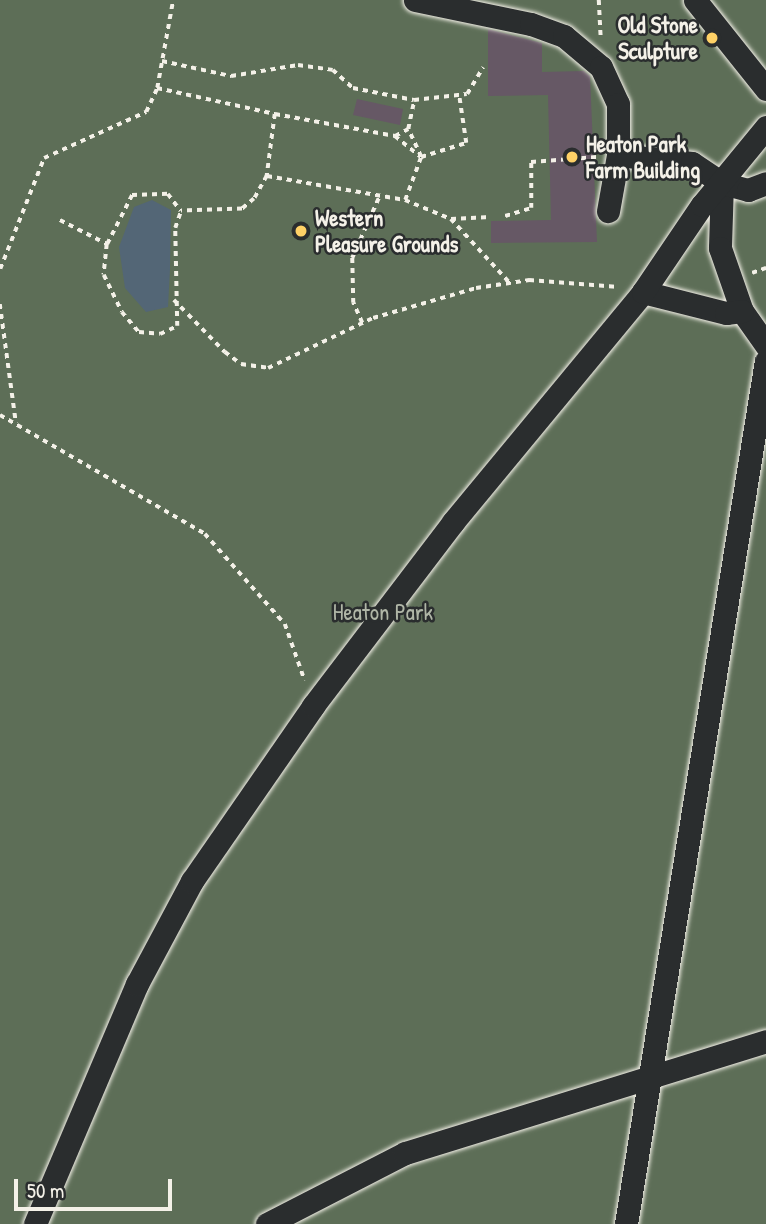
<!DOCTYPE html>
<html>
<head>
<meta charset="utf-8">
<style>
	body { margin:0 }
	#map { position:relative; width:766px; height:1224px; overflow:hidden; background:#2a2d2e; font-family:"Patrick Hand",sans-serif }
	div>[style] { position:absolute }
	.green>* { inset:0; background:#5d6e57 }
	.water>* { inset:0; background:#536676 }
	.building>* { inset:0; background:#665865 }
	.path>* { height:3.5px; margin-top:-1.75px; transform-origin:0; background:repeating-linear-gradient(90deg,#f4f1e8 0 5px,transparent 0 10px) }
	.roads { filter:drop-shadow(0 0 2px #f4f1e8) drop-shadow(0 0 2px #f4f1e8) }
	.minor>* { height:23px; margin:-11.5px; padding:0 11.5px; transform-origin:11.5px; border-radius:11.5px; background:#2a2d2e }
	.dots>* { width:19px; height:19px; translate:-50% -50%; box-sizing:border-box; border:4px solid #2a2d2e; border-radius:50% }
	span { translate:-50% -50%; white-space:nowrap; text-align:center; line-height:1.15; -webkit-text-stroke:5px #2a2d2e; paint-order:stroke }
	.poi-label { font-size:23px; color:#f4f1e8; font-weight:700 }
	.right { translate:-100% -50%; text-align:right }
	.left { translate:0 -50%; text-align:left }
	.park-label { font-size:23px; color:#b0b6a7 }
	.scale { position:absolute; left:14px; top:1179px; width:158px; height:32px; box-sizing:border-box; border:4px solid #f4f1e8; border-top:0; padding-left:9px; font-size:21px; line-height:24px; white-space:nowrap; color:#f4f1e8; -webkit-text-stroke:5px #2a2d2e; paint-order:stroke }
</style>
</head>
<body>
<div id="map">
	<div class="green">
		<div style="clip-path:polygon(0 0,766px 0,766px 1224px,0 1224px)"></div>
	</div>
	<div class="water">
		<div style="clip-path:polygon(152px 200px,171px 210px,170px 269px,168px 307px,146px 312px,125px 288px,119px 247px,134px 207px)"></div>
	</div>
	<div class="building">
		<div style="clip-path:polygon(488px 29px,542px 43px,542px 72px,584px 71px,590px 76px,597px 242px,491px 243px,491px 221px,551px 220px,548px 95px,488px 96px)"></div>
		<div style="clip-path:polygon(357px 99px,403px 109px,400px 125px,353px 115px)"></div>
	</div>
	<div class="path">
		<div style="left:599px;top:0;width:40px;rotate:87.1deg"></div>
		<div style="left:162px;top:61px;width:71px;rotate:12.3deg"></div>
		<div style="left:231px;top:76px;width:68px;rotate:-9.3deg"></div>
		<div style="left:298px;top:65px;width:35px;rotate:8deg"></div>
		<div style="left:333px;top:70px;width:27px;rotate:42deg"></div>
		<div style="left:353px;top:88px;width:62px;rotate:11.1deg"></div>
		<div style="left:414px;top:100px;width:53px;rotate:-6.5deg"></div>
		<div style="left:467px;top:94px;width:31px;rotate:-59deg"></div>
		<div style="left:157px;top:88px;width:121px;rotate:12.4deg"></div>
		<div style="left:275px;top:114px;width:63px;rotate:97.4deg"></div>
		<div style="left:267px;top:176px;width:26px;rotate:119deg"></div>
		<div style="left:254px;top:199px;width:16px;rotate:140deg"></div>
		<div style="left:242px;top:209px;width:61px;rotate:178.1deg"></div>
		<div style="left:275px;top:114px;width:122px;rotate:10.4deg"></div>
		<div style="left:395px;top:136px;width:33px;rotate:39deg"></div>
		<div style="left:395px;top:136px;width:15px;rotate:-28deg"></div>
		<div style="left:421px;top:157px;width:47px;rotate:-17.3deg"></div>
		<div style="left:466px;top:143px;width:48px;rotate:-98.5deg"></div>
		<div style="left:267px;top:176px;width:140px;rotate:9.9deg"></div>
		<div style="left:405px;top:200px;width:50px;rotate:22.4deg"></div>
		<div style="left:451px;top:219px;width:39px;rotate:-3deg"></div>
		<div style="left:405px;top:200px;width:46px;rotate:-69.6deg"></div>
		<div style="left:421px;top:157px;width:31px;rotate:-115deg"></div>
		<div style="left:408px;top:129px;width:30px;rotate:-78deg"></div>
		<div style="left:505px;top:216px;width:27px;rotate:-17deg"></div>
		<div style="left:531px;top:208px;width:46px;rotate:-90deg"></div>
		<div style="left:531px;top:162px;width:66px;rotate:-4.3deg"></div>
		<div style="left:451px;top:219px;width:86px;rotate:47.4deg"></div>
		<div style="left:60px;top:220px;width:53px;rotate:27.1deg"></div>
		<div style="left:107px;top:244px;width:55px;rotate:-63deg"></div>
		<div style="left:132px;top:195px;width:36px;rotate:-2deg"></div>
		<div style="left:168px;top:194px;width:21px;rotate:53deg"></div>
		<div style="left:107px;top:244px;width:31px;rotate:96deg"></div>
		<div style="left:104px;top:275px;width:41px;rotate:64.1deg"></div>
		<div style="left:122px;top:312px;width:26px;rotate:50deg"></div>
		<div style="left:139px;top:332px;width:21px;rotate:5deg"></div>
		<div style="left:160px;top:334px;width:19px;rotate:-25deg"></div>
		<div style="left:177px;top:326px;width:98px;rotate:-91.2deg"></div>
		<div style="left:175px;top:228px;width:18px;rotate:-71deg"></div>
		<div style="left:0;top:269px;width:119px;rotate:-68.4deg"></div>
		<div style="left:44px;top:158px;width:112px;rotate:-24.3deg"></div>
		<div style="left:146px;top:112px;width:26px;rotate:-65deg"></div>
		<div style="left:157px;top:88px;width:89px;rotate:-79.7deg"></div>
		<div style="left:752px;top:273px;width:15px;rotate:-20deg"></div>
		<div style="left:174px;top:300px;width:73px;rotate:45.6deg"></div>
		<div style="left:225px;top:352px;width:20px;rotate:37deg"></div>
		<div style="left:241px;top:364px;width:27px;rotate:8deg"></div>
		<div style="left:268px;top:368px;width:116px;rotate:-25.5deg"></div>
		<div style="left:373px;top:318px;width:107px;rotate:-16.2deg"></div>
		<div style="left:476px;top:288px;width:54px;rotate:-8.6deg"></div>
		<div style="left:529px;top:280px;width:90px;rotate:4.4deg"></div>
		<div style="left:0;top:304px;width:120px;rotate:82.3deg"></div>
		<div style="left:362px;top:323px;width:22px;rotate:-114deg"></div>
		<div style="left:353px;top:303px;width:45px;rotate:-91.3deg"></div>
		<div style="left:352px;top:258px;width:67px;rotate:-66.1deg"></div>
		<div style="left:0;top:415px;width:237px;rotate:30.1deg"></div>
		<div style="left:205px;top:534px;width:120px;rotate:48.4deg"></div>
		<div style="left:285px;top:624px;width:60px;rotate:70.7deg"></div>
	</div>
	<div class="roads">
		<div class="minor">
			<div style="left:415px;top:0;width:118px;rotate:11.7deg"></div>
			<div style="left:531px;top:24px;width:35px;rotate:20deg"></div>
			<div style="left:564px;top:36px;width:48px;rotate:40deg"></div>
			<div style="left:601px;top:67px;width:41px;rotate:65.3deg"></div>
			<div style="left:618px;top:104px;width:51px;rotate:90deg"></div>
			<div style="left:618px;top:155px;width:57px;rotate:100.1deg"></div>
			<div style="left:695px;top:0;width:114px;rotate:51.4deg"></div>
			<div style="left:618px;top:155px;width:74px;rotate:6.2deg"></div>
			<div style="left:692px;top:163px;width:36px;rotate:34deg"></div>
			<div style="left:722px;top:183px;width:65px;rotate:91.8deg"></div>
			<div style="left:720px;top:248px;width:67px;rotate:70.8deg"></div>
			<div style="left:742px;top:311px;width:42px;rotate:54.8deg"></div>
			<div style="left:722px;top:183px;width:27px;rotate:15deg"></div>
			<div style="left:748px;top:190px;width:19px;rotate:-21deg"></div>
			<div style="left:643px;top:292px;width:86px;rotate:14.2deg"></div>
			<div style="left:726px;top:313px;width:16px;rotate:-7deg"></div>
			<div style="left:35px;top:1224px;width:261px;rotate:-67deg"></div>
			<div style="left:137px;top:984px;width:117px;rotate:-61.9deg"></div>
			<div style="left:192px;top:881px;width:213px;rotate:-55.3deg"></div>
			<div style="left:313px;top:706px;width:231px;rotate:-52.7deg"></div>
			<div style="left:453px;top:522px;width:298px;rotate:-50.4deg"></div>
			<div style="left:643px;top:292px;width:105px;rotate:-55.9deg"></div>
			<div style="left:702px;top:205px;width:101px;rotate:-50.6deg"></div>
			<div style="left:267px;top:1224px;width:155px;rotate:-27.2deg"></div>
			<div style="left:405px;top:1153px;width:378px;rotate:-17.2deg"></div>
			<div style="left:626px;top:1224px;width:874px;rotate:-80.79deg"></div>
		</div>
	</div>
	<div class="dots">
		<div style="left:712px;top:38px;background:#ffd166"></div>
		<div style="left:572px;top:157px;background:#ffd166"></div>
		<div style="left:301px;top:231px;background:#ffd166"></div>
	</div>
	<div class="poi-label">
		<span class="right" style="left:698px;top:38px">Old Stone<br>Sculpture</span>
		<span class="left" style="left:586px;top:157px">Heaton Park<br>Farm Building</span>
		<span class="left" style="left:315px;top:231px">Western<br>Pleasure Grounds</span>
	</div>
	<div class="park-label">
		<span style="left:383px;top:612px">Heaton Park</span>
	</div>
	<div class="scale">50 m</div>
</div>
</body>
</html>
